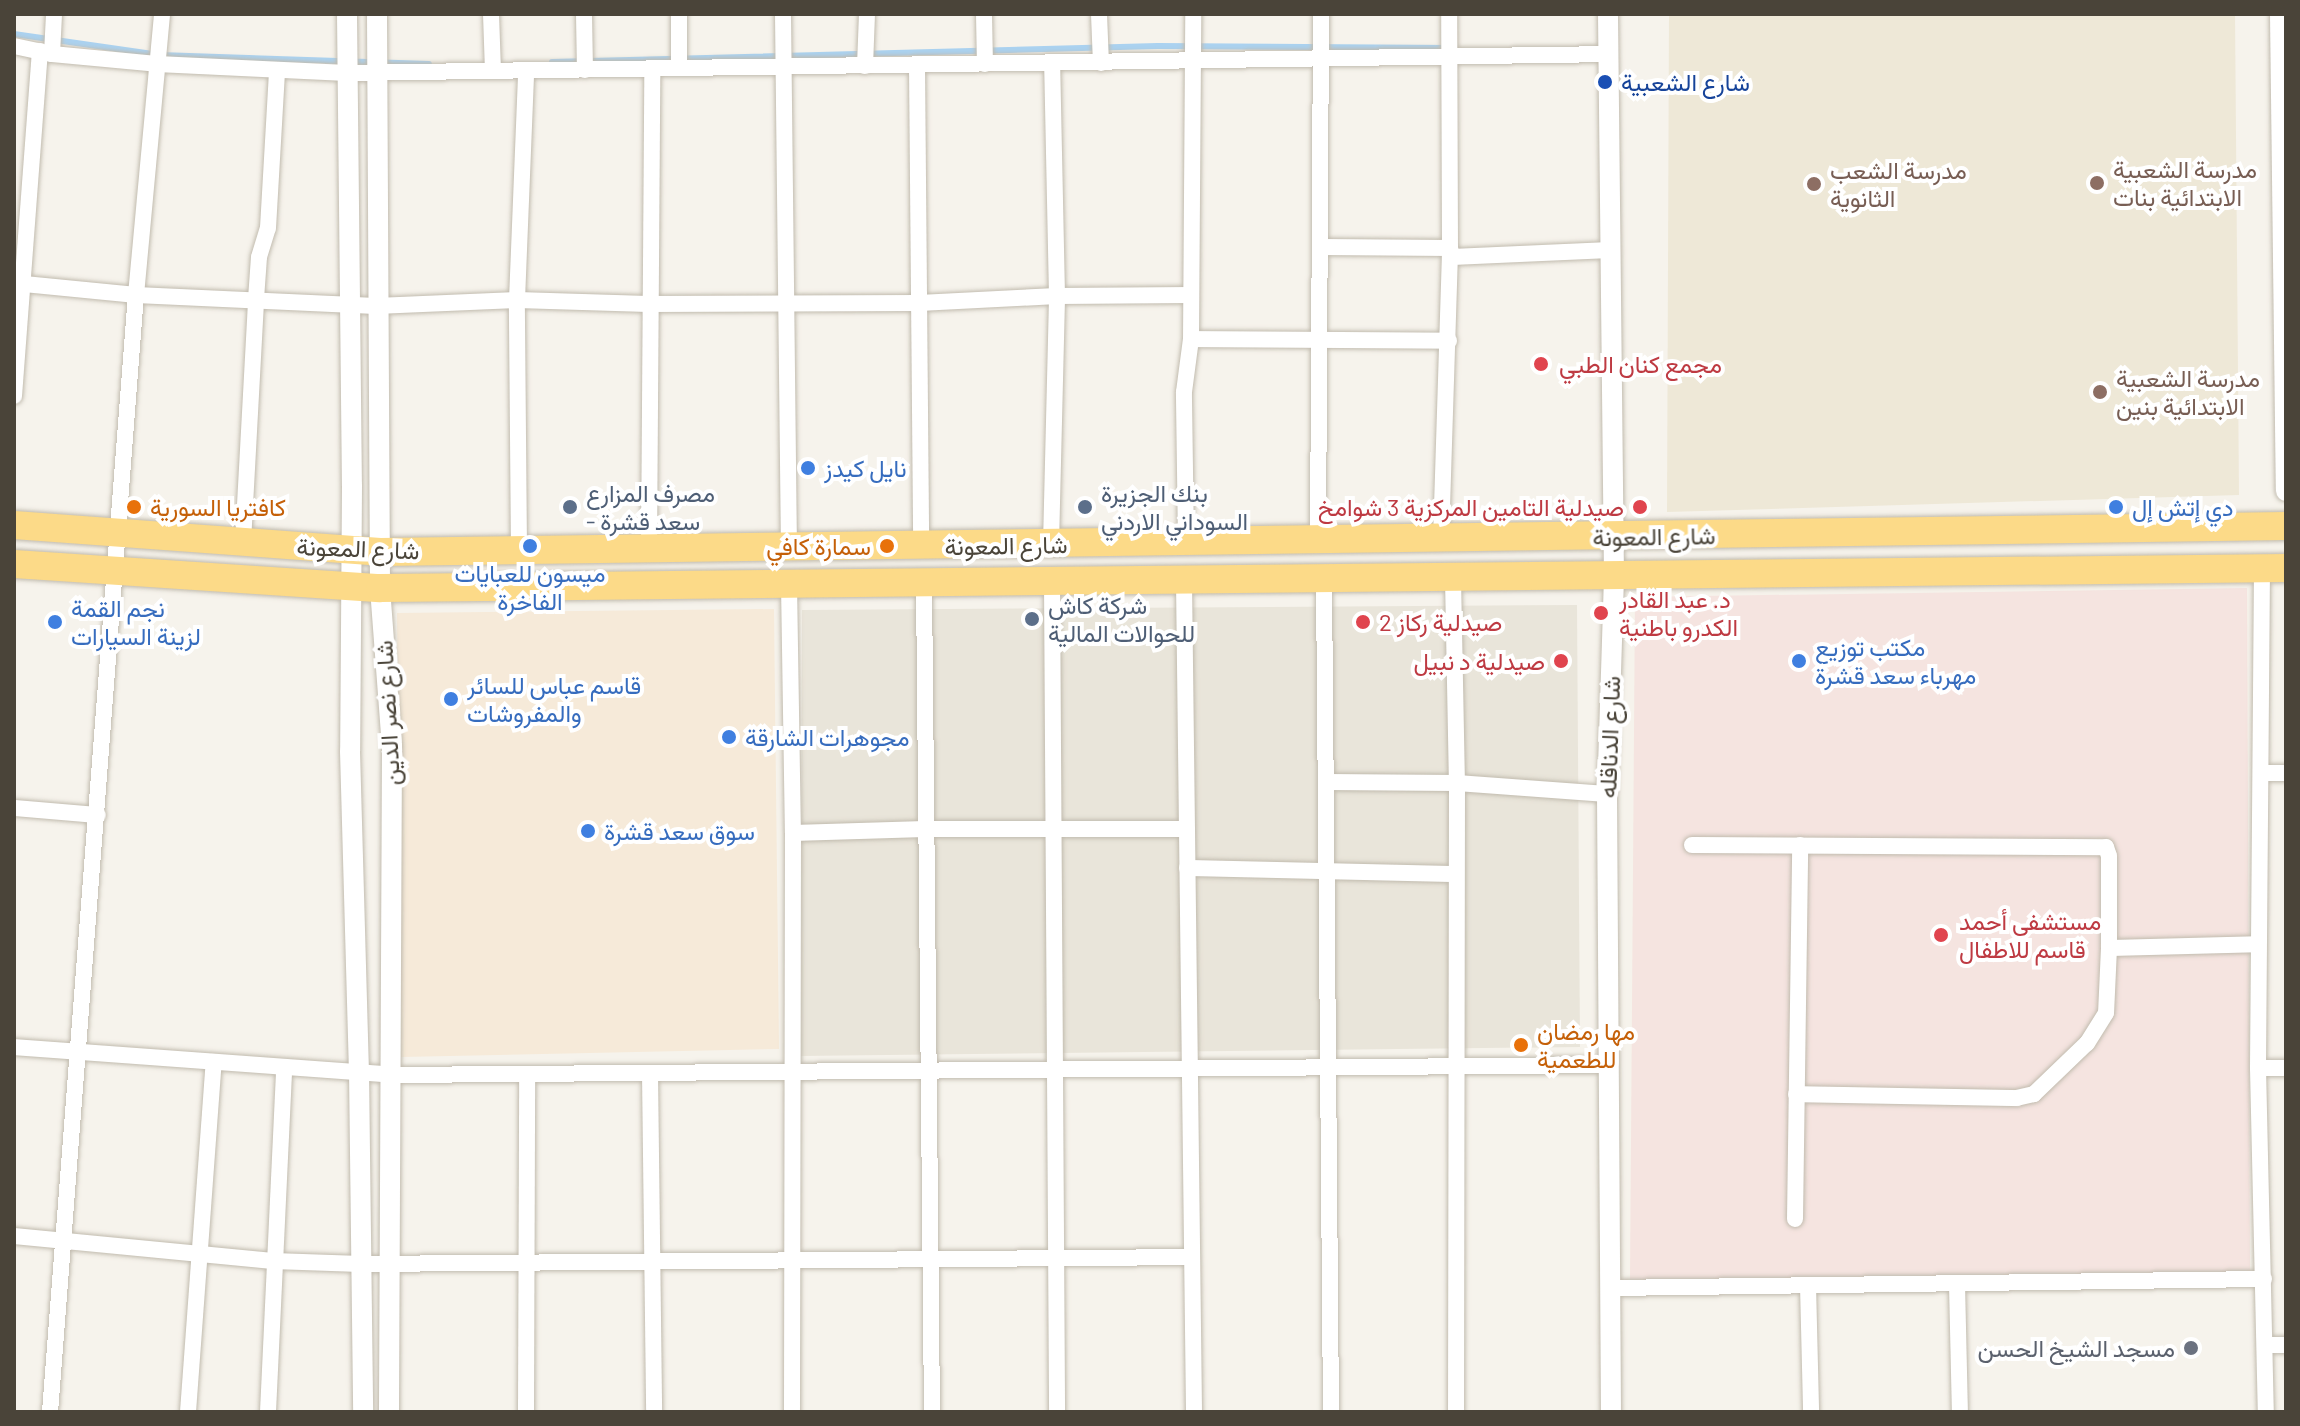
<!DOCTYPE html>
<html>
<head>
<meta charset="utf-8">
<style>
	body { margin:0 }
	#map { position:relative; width:2300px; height:1426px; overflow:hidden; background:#f6f3ec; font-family:Barlow,Vazirmatn,sans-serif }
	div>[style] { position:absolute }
	.residential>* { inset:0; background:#e9e5da }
	.commercial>* { inset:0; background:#f6ead9 }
	.education>* { inset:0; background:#eee8d7 }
	.medical>* { inset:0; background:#f5e4e0 }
	.stream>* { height:6px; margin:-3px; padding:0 3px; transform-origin:3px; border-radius:3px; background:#abd2f0 }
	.roads { filter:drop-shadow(0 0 2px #c1bbae) drop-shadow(0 0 2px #c1bbae) }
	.minor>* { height:16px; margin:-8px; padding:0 8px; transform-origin:8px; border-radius:8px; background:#fff }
	.tertiary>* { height:20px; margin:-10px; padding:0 10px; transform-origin:10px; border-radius:10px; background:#fff }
	.trunk>* { height:28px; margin:-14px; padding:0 14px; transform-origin:14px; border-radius:14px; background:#fcda88 }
	.dots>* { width:22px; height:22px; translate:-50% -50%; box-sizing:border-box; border:4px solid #fff; border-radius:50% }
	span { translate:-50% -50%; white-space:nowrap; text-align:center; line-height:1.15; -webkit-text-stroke:8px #fff; paint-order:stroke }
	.transit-label { font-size:24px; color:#164399 }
	.left { translate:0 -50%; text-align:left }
	.education-label { font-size:24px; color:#785e54 }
	.health-label { font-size:24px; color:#be3a42 }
	.right { translate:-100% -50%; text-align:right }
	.shop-label { font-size:24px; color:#366cbe }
	.service-label { font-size:24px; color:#4e5e75 }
	.food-label { font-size:24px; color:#c56008 }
	.street-label { font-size:24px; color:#4a4439 }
	.worship-label { font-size:24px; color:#5b616d }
	.frame { position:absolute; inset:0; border:16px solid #4a4439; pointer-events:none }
</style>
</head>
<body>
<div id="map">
	<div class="residential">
		<div style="clip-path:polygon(1577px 605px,1580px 1047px,801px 1056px,802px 610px)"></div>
	</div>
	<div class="commercial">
		<div style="clip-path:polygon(774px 609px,779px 1049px,401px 1057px,397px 613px)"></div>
	</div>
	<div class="education">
		<div style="clip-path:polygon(1669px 14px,2235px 14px,2239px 495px,1667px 512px)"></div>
	</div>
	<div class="medical">
		<div style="clip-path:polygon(2247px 588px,2250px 1274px,1630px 1280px,1635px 597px)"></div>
	</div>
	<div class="stream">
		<div style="left:14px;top:34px;width:147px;rotate:8.2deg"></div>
		<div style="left:159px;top:55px;width:270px;rotate:1.9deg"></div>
		<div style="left:552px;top:62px;width:606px;rotate:-1.51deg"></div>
		<div style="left:1158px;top:46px;width:290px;rotate:0.4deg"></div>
	</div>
	<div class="roads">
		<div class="minor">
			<div style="left:491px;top:14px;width:57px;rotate:88deg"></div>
			<div style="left:584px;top:14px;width:56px;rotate:89deg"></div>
			<div style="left:783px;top:14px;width:533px;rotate:89.36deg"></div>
			<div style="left:984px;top:14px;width:50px;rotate:88.9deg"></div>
			<div style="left:1099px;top:14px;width:49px;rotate:87.7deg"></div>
			<div style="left:14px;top:46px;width:39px;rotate:12deg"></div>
			<div style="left:52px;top:54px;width:105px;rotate:5.4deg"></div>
			<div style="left:157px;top:64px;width:190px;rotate:2.7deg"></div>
			<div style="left:347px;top:73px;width:1261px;rotate:-0.86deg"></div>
			<div style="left:52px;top:54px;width:40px;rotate:-87.1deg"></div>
			<div style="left:917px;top:65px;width:481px;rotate:89.5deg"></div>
			<div style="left:865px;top:66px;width:52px;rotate:-87.8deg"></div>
			<div style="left:679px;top:68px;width:54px;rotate:-90deg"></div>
			<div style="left:1321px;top:247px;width:129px;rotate:0.4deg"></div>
			<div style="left:1450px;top:248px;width:9px;rotate:77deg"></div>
			<div style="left:1452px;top:257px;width:158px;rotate:-2.5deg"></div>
			<div style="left:14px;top:283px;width:123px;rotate:5.6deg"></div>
			<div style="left:136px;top:295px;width:240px;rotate:2.6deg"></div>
			<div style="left:376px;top:306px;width:141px;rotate:-2.4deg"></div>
			<div style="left:517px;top:300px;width:131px;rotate:1.7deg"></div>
			<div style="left:648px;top:304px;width:271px;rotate:-0.2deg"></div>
			<div style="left:919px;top:303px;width:138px;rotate:-2.9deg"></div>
			<div style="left:1057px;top:296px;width:134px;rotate:-0.4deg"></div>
			<div style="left:1191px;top:339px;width:258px;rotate:0.4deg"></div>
			<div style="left:14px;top:396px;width:346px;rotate:-85.7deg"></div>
			<div style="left:1441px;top:539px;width:291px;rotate:-88.2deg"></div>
			<div style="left:1450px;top:248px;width:234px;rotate:-90.2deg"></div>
			<div style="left:1318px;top:541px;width:527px;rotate:-89.67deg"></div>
			<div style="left:243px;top:542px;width:243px;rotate:-86.9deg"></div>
			<div style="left:256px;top:299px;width:42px;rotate:-85.9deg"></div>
			<div style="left:259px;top:257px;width:30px;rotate:-73deg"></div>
			<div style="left:268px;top:228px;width:157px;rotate:-86.7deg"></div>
			<div style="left:1186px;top:542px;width:150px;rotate:-90.8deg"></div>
			<div style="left:1184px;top:392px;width:53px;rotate:-82.5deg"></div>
			<div style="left:1191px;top:339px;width:325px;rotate:-89.6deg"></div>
			<div style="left:1051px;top:544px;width:248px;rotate:-88.6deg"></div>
			<div style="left:1057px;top:296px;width:233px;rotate:-91.2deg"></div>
			<div style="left:649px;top:549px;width:480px;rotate:-89.6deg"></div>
			<div style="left:519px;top:550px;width:250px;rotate:-90.5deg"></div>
			<div style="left:517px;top:300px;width:229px;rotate:-87.7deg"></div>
			<div style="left:2262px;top:568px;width:500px;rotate:90.46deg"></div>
			<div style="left:2258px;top:1068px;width:344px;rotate:88.7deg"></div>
			<div style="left:1453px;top:578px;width:205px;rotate:88.9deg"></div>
			<div style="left:1457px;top:783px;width:629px;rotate:90.09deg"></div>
			<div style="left:1324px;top:579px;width:833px;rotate:89.52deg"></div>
			<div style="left:1184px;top:581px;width:831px;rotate:89.31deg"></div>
			<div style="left:1052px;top:582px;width:830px;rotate:89.65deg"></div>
			<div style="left:924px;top:583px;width:829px;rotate:89.45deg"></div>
			<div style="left:789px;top:584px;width:249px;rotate:89.1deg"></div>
			<div style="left:793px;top:833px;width:579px;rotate:90.1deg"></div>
			<div style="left:2261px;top:773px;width:25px"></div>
			<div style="left:1326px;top:782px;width:131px;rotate:0.4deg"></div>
			<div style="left:1457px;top:783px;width:150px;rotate:4.2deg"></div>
			<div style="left:14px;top:808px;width:84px;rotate:4.8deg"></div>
			<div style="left:793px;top:833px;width:132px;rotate:-1.7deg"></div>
			<div style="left:925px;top:829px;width:262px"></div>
			<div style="left:1692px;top:845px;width:414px;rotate:0.3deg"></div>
			<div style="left:2106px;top:847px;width:9px;rotate:72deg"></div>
			<div style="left:2109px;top:856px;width:92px;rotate:90deg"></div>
			<div style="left:2109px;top:948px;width:65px;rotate:92.6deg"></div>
			<div style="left:2106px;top:1013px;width:36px;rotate:122deg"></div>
			<div style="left:2087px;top:1043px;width:74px;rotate:136.1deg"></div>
			<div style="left:2034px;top:1094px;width:17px;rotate:167deg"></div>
			<div style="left:2017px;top:1098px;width:221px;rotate:-179deg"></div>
			<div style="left:1187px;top:868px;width:267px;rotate:1.3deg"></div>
			<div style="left:2109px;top:948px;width:149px;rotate:-1.5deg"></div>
			<div style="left:14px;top:1047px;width:379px;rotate:4.2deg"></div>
			<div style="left:392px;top:1075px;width:1216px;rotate:-0.47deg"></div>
			<div style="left:2258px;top:1068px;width:28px"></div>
			<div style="left:650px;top:1073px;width:339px;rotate:89.3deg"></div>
			<div style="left:1795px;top:1219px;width:374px;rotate:-89.2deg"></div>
			<div style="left:14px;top:1236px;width:260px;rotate:5.5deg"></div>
			<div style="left:273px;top:1261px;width:88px;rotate:2deg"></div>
			<div style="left:361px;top:1264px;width:831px;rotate:-0.48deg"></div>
			<div style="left:1957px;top:1284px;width:128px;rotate:88.7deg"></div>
			<div style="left:1808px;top:1285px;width:127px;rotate:88.6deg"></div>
			<div style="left:1610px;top:1288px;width:654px;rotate:-0.79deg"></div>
			<div style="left:2266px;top:1345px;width:20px"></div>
			<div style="left:50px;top:1412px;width:1120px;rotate:-85.6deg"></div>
			<div style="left:136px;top:295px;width:282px;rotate:-84.7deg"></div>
			<div style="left:188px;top:1412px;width:351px;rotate:-85.8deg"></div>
			<div style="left:268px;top:1412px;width:345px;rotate:-87.3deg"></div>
			<div style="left:526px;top:1412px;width:338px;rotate:-89.8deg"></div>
		</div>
		<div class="tertiary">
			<div style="left:347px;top:14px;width:472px;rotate:89.4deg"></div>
			<div style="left:352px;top:486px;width:265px;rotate:90.4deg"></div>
			<div style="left:350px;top:751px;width:320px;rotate:88.4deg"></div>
			<div style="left:359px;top:1071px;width:341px;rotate:89.3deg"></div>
			<div style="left:377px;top:14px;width:574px;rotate:89.7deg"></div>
			<div style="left:380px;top:588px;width:158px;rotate:85.7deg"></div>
			<div style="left:392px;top:746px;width:666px;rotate:90.26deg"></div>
			<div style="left:1608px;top:14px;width:563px;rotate:89.39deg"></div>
			<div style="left:1614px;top:577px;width:217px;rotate:91.8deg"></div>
			<div style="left:1607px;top:794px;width:618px;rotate:89.63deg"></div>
			<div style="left:2280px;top:14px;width:477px;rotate:89.3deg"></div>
		</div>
		<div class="trunk">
			<div style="left:14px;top:525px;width:367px;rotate:4.2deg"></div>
			<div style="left:380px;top:552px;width:1906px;rotate:-0.78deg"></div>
			<div style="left:14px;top:564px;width:367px;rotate:3.8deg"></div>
			<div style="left:380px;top:588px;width:1906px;rotate:-0.6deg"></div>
		</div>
	</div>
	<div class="dots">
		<div style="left:1605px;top:82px;background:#1a4fb4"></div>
		<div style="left:2097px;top:183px;background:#8d6e63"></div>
		<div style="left:1814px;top:184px;background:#8d6e63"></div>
		<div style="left:1541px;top:364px;background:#e0444e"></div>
		<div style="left:2100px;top:392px;background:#8d6e63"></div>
		<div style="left:808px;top:468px;background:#3f7fe0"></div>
		<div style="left:134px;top:507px;background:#e8710a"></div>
		<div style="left:570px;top:507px;background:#5c6f8a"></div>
		<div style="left:1085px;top:507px;background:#5c6f8a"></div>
		<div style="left:1640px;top:507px;background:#e0444e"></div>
		<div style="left:2116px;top:507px;background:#3f7fe0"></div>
		<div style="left:530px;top:546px;background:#3f7fe0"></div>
		<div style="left:887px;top:546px;background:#e8710a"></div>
		<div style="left:1601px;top:613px;background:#e0444e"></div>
		<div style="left:1032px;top:619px;background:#5c6f8a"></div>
		<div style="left:55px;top:622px;background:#3f7fe0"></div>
		<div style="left:1363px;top:622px;background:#e0444e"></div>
		<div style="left:1561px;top:661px;background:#e0444e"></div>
		<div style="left:1799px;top:661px;background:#3f7fe0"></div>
		<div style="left:451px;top:699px;background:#3f7fe0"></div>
		<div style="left:729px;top:737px;background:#3f7fe0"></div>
		<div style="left:588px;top:831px;background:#3f7fe0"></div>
		<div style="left:1941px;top:935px;background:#e0444e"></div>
		<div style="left:1521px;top:1045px;background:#e8710a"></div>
		<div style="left:2191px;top:1348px;background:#6b7280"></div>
	</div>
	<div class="transit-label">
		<span class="left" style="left:1621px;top:82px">شارع الشعبية</span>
	</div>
	<div class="education-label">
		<span class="left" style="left:2113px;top:183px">مدرسة الشعبية<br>الابتدائية بنات</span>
		<span class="left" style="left:1830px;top:184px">مدرسة الشعب<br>الثانوية</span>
		<span class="left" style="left:2116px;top:392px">مدرسة الشعبية<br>الابتدائية بنين</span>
	</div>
	<div class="health-label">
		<span class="left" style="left:1559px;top:364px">مجمع كنان الطبي</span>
		<span class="right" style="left:1624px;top:507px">صيدلية التامين المركزية 3 شوامخ</span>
		<span class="left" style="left:1619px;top:613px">د. عبد القادر<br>الكدرو باطنية</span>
		<span class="left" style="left:1379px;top:622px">صيدلية ركاز 2</span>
		<span class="right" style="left:1545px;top:661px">صيدلية د نبيل</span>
		<span class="left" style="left:1959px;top:935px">مستشفى أحمد<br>قاسم للاطفال</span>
	</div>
	<div class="shop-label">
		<span class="left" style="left:824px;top:468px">نايل كيدز</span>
		<span class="left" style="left:2132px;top:507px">دي إتش إل</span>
		<span style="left:530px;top:587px">ميسون للعبايات<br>الفاخرة</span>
		<span class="left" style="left:71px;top:622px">نجم القمة<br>لزينة السيارات</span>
		<span class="left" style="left:1815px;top:661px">مكتب توزيع<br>مهرباء سعد قشرة</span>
		<span class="left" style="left:467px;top:699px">قاسم عباس للسائر<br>والمفروشات</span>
		<span class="left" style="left:745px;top:737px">مجوهرات الشارقة</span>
		<span class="left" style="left:604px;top:831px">سوق سعد قشرة</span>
	</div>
	<div class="service-label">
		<span class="left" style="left:586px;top:507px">مصرف المزارع<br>- سعد قشرة</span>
		<span class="left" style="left:1101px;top:507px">بنك الجزيرة<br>السوداني الاردني</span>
		<span class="left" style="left:1048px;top:619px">شركة كاش<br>للحوالات المالية</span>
	</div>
	<div class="food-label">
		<span class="left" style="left:150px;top:507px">كافتريا السورية</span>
		<span class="right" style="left:871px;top:546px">سمارة كافي</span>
		<span class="left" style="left:1537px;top:1045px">مها رمضان<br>للطعمية</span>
	</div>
	<div class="street-label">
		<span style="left:1654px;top:536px;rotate:-1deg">شارع المعونة</span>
		<span style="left:1006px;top:545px;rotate:-1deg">شارع المعونة</span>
		<span style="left:358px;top:548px;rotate:2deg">شارع المعونة</span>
		<span style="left:387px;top:713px;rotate:-93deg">شارع نصر الدين</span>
		<span style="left:1609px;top:737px;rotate:-88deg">شارع الدناقله</span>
	</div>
	<div class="worship-label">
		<span class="right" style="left:2175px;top:1348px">مسجد الشيخ الحسن</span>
	</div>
	<div class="frame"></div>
</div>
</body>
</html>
